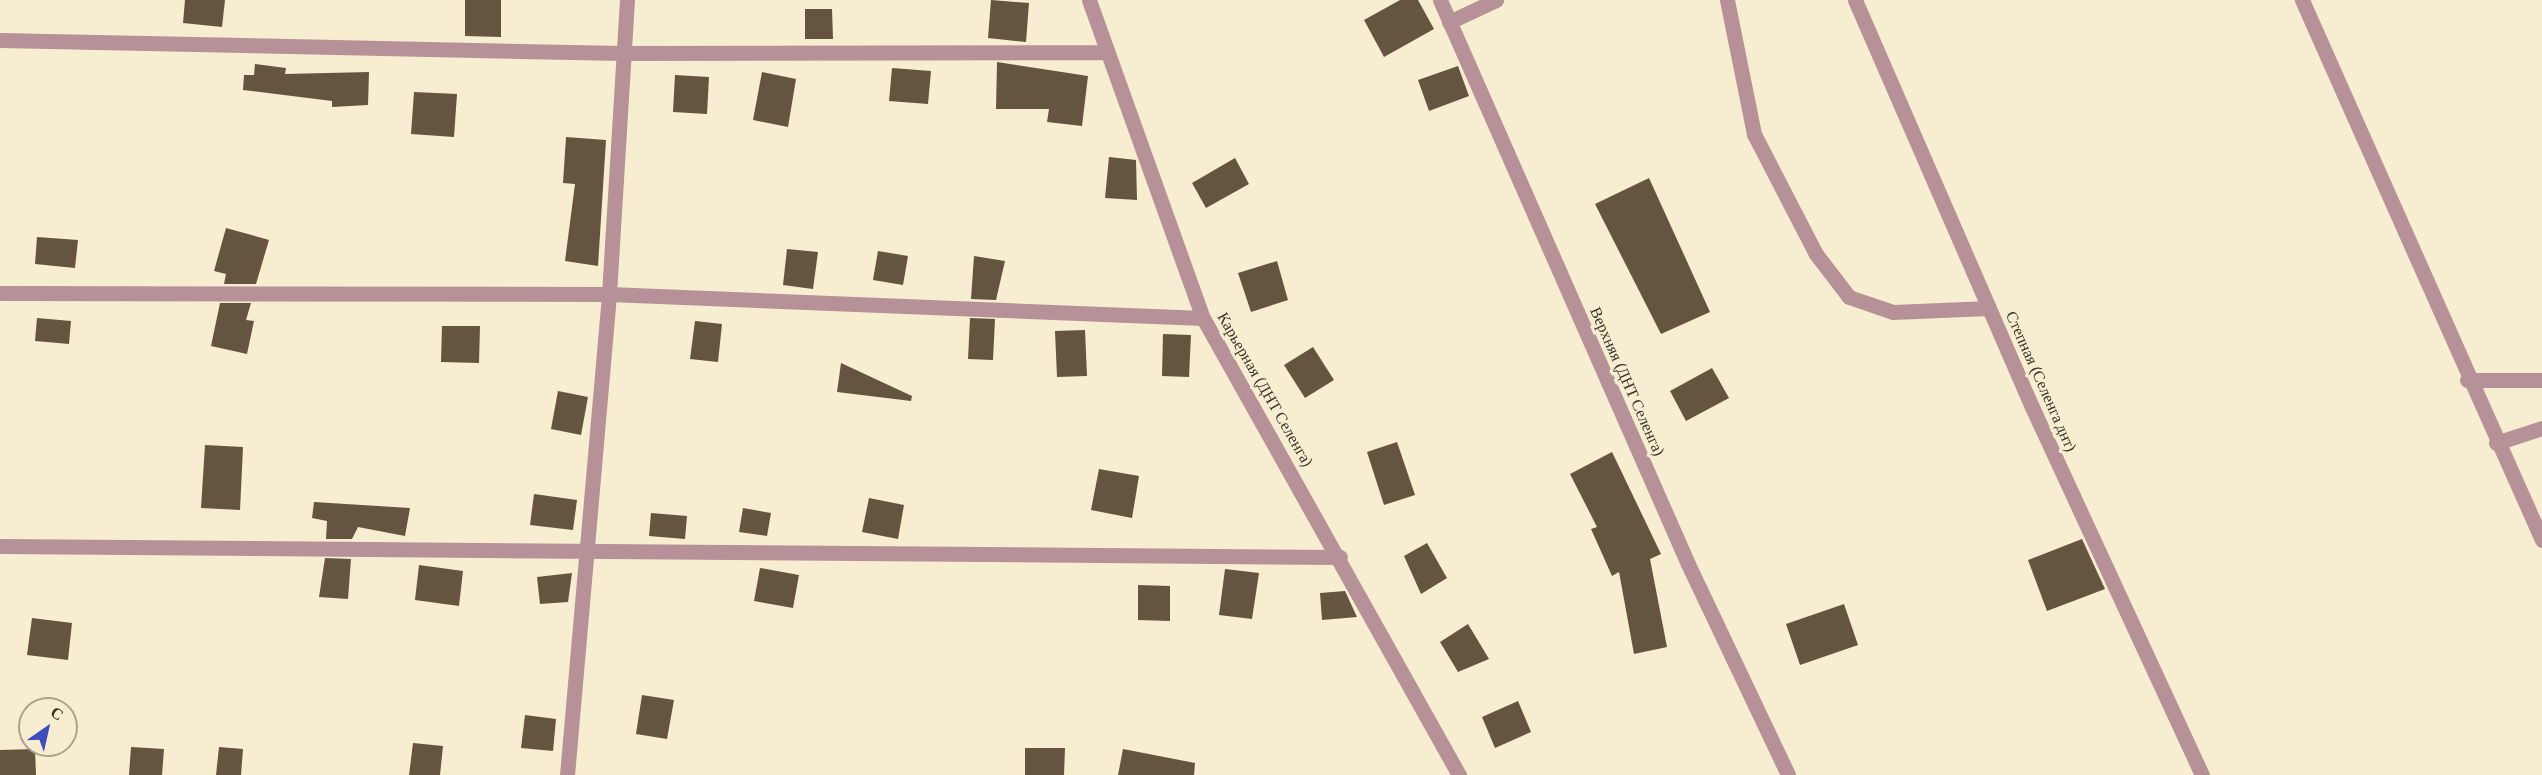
<!DOCTYPE html>
<html>
<head>
<meta charset="utf-8">
<style>
	body { margin:0 }
	#map { position:relative; width:2542px; height:775px; overflow:hidden; background:#f7edd1; font-family:"Crimson Pro",serif }
	div>[style] { position:absolute }
	.building>* { inset:0; background:#655440 }
	.street>* { height:15px; margin:-7.5px; padding:0 7.5px; transform-origin:7.5px; border-radius:7.5px; background:#b79198 }
	span { translate:-50% -50%; white-space:nowrap; text-align:center; line-height:1.15; -webkit-text-stroke:6px #f7edd1; paint-order:stroke }
	.street-label { font-size:16px; color:#383429 }
	.north { position:absolute; left:18px; top:697px; width:60px; height:60px; box-sizing:border-box; background:#f7edd1; border:2px solid #aba38e; border-radius:50%; rotate:34deg; font-size:16px; font-weight:700; line-height:24px; text-align:center; color:#383429 }
	.north::after { content:''; display:block; margin:auto; width:21px; height:27px; background:#3f4dc1; clip-path:polygon(50% 0,100% 100%,50% 72%,0 100%) }
</style>
</head>
<body>
<div id="map">
	<div class="building">
		<div style="clip-path:polygon(185px 0,225px 0,222px 27px,183px 23px)"></div>
		<div style="clip-path:polygon(465px 0,501px 0,501px 37px,465px 36px)"></div>
		<div style="clip-path:polygon(991px 0,1029px 3px,1026px 42px,988px 38px)"></div>
		<div style="clip-path:polygon(1400px 0,1418px 0,1434px 29px,1384px 57px,1364px 20px)"></div>
		<div style="clip-path:polygon(805px 9px,832px 9px,833px 39px,805px 39px)"></div>
		<div style="clip-path:polygon(997px 62px,1088px 76px,1082px 126px,1047px 122px,1049px 109px,996px 109px)"></div>
		<div style="clip-path:polygon(255px 64px,286px 68px,285px 74px,369px 72px,368px 105px,332px 107px,332px 101px,243px 90px,244px 75px,254px 75px)"></div>
		<div style="clip-path:polygon(1458px 66px,1469px 96px,1429px 111px,1418px 80px)"></div>
		<div style="clip-path:polygon(892px 68px,931px 71px,928px 104px,889px 101px)"></div>
		<div style="clip-path:polygon(762px 72px,796px 79px,788px 127px,753px 120px)"></div>
		<div style="clip-path:polygon(675px 75px,709px 77px,707px 114px,673px 112px)"></div>
		<div style="clip-path:polygon(414px 92px,457px 94px,454px 137px,411px 134px)"></div>
		<div style="clip-path:polygon(566px 137px,606px 140px,598px 266px,565px 261px,575px 184px,563px 183px)"></div>
		<div style="clip-path:polygon(1109px 157px,1136px 160px,1137px 200px,1105px 198px)"></div>
		<div style="clip-path:polygon(1235px 158px,1249px 184px,1206px 208px,1192px 183px)"></div>
		<div style="clip-path:polygon(1649px 178px,1710px 312px,1661px 334px,1595px 204px)"></div>
		<div style="clip-path:polygon(226px 228px,269px 240px,256px 284px,224px 284px,226px 274px,214px 271px)"></div>
		<div style="clip-path:polygon(37px 237px,78px 240px,75px 268px,35px 264px)"></div>
		<div style="clip-path:polygon(787px 249px,818px 252px,813px 289px,783px 285px)"></div>
		<div style="clip-path:polygon(878px 251px,908px 256px,903px 285px,873px 280px)"></div>
		<div style="clip-path:polygon(974px 256px,1005px 261px,996px 300px,971px 299px)"></div>
		<div style="clip-path:polygon(1277px 261px,1288px 300px,1251px 312px,1238px 273px)"></div>
		<div style="clip-path:polygon(220px 303px,251px 303px,246px 320px,254px 321px,247px 354px,211px 346px)"></div>
		<div style="clip-path:polygon(37px 318px,71px 321px,69px 344px,35px 341px)"></div>
		<div style="clip-path:polygon(970px 318px,995px 319px,993px 360px,968px 359px)"></div>
		<div style="clip-path:polygon(695px 321px,722px 324px,718px 362px,690px 359px)"></div>
		<div style="clip-path:polygon(442px 326px,480px 326px,479px 363px,441px 362px)"></div>
		<div style="clip-path:polygon(1085px 330px,1087px 376px,1057px 377px,1055px 331px)"></div>
		<div style="clip-path:polygon(1163px 334px,1191px 335px,1189px 377px,1162px 376px)"></div>
		<div style="clip-path:polygon(1313px 347px,1334px 380px,1305px 398px,1284px 365px)"></div>
		<div style="clip-path:polygon(841px 363px,912px 396px,911px 401px,837px 392px)"></div>
		<div style="clip-path:polygon(1712px 368px,1729px 398px,1686px 421px,1670px 391px)"></div>
		<div style="clip-path:polygon(558px 391px,588px 397px,581px 435px,551px 429px)"></div>
		<div style="clip-path:polygon(1397px 442px,1415px 495px,1384px 505px,1367px 452px)"></div>
		<div style="clip-path:polygon(205px 445px,243px 447px,240px 510px,201px 508px)"></div>
		<div style="clip-path:polygon(1612px 452px,1661px 554px,1650px 559px,1667px 647px,1634px 654px,1619px 572px,1612px 576px,1591px 529px,1597px 527px,1570px 474px)"></div>
		<div style="clip-path:polygon(1099px 469px,1139px 476px,1132px 518px,1091px 510px)"></div>
		<div style="clip-path:polygon(534px 494px,577px 500px,573px 530px,530px 525px)"></div>
		<div style="clip-path:polygon(869px 498px,904px 505px,898px 539px,862px 532px)"></div>
		<div style="clip-path:polygon(314px 502px,410px 508px,405px 536px,358px 527px,352px 539px,326px 539px,327px 521px,312px 518px)"></div>
		<div style="clip-path:polygon(743px 508px,771px 513px,767px 536px,739px 532px)"></div>
		<div style="clip-path:polygon(651px 513px,687px 516px,685px 539px,649px 536px)"></div>
		<div style="clip-path:polygon(2082px 539px,2105px 589px,2047px 611px,2028px 560px)"></div>
		<div style="clip-path:polygon(1427px 543px,1447px 578px,1421px 594px,1404px 556px)"></div>
		<div style="clip-path:polygon(325px 558px,351px 559px,348px 599px,319px 597px)"></div>
		<div style="clip-path:polygon(419px 565px,463px 571px,459px 606px,415px 600px)"></div>
		<div style="clip-path:polygon(760px 568px,799px 575px,793px 608px,754px 601px)"></div>
		<div style="clip-path:polygon(1225px 569px,1259px 573px,1252px 619px,1219px 615px)"></div>
		<div style="clip-path:polygon(572px 573px,568px 602px,540px 604px,537px 577px)"></div>
		<div style="clip-path:polygon(1138px 585px,1170px 586px,1170px 621px,1138px 620px)"></div>
		<div style="clip-path:polygon(1345px 591px,1357px 617px,1322px 620px,1320px 593px)"></div>
		<div style="clip-path:polygon(1844px 604px,1858px 645px,1800px 665px,1786px 624px)"></div>
		<div style="clip-path:polygon(32px 618px,72px 623px,68px 660px,27px 655px)"></div>
		<div style="clip-path:polygon(1468px 624px,1489px 659px,1458px 672px,1440px 642px)"></div>
		<div style="clip-path:polygon(642px 695px,674px 700px,667px 739px,636px 734px)"></div>
		<div style="clip-path:polygon(1518px 701px,1531px 732px,1495px 748px,1482px 717px)"></div>
		<div style="clip-path:polygon(525px 715px,556px 719px,553px 751px,521px 748px)"></div>
		<div style="clip-path:polygon(413px 743px,443px 746px,440px 775px,409px 775px)"></div>
		<div style="clip-path:polygon(131px 747px,164px 749px,162px 775px,129px 775px)"></div>
		<div style="clip-path:polygon(219px 747px,243px 749px,241px 775px,216px 775px)"></div>
		<div style="clip-path:polygon(1025px 748px,1065px 748px,1064px 775px,1025px 775px)"></div>
		<div style="clip-path:polygon(35px 749px,36px 775px,0 775px,0 750px)"></div>
		<div style="clip-path:polygon(1123px 749px,1195px 763px,1194px 775px,1118px 775px)"></div>
	</div>
	<div class="street">
		<div style="left:1089px;top:0;width:338px;rotate:70.3deg"></div>
		<div style="left:1203px;top:318px;width:524px;rotate:60.74deg"></div>
		<div style="left:1440px;top:0;width:616px;rotate:66.26deg"></div>
		<div style="left:1688px;top:564px;width:233px;rotate:64.6deg"></div>
		<div style="left:1727px;top:0;width:137px;rotate:78.6deg"></div>
		<div style="left:1754px;top:134px;width:135px;rotate:62.7deg"></div>
		<div style="left:1816px;top:254px;width:54px;rotate:52.5deg"></div>
		<div style="left:1849px;top:297px;width:46px;rotate:18.8deg"></div>
		<div style="left:1893px;top:312px;width:96px;rotate:-2.4deg"></div>
		<div style="left:1855px;top:0;width:444px;rotate:66.5deg"></div>
		<div style="left:2032px;top:407px;width:405px;rotate:65.2deg"></div>
		<div style="left:2302px;top:0;width:591px;rotate:66.04deg"></div>
		<div style="left:1449px;top:22px;width:52px;rotate:-25.1deg"></div>
		<div style="left:0;top:40px;width:622px;rotate:1.2deg"></div>
		<div style="left:622px;top:53px;width:485px;rotate:-0.1deg"></div>
		<div style="left:0;top:293px;width:609px;rotate:0.09deg"></div>
		<div style="left:609px;top:294px;width:594px;rotate:2.31deg"></div>
		<div style="left:2467px;top:380px;width:75px"></div>
		<div style="left:2496px;top:443px;width:48px;rotate:-18.1deg"></div>
		<div style="left:0;top:546px;width:1340px;rotate:0.47deg"></div>
		<div style="left:567px;top:775px;width:483px;rotate:-85deg"></div>
		<div style="left:609px;top:294px;width:295px;rotate:-86.5deg"></div>
	</div>
	<div class="street-label">
		<span style="left:1627px;top:382px;rotate:66deg">Верхняя (ДНТ Селенга)</span>
		<span style="left:2041px;top:382px;rotate:66deg">Степная (Селенга днт)</span>
		<span style="left:1265px;top:390px;rotate:60deg">Карьерная (ДНТ Селенга)</span>
	</div>
	<div class="north">С</div>
</div>
</body>
</html>
